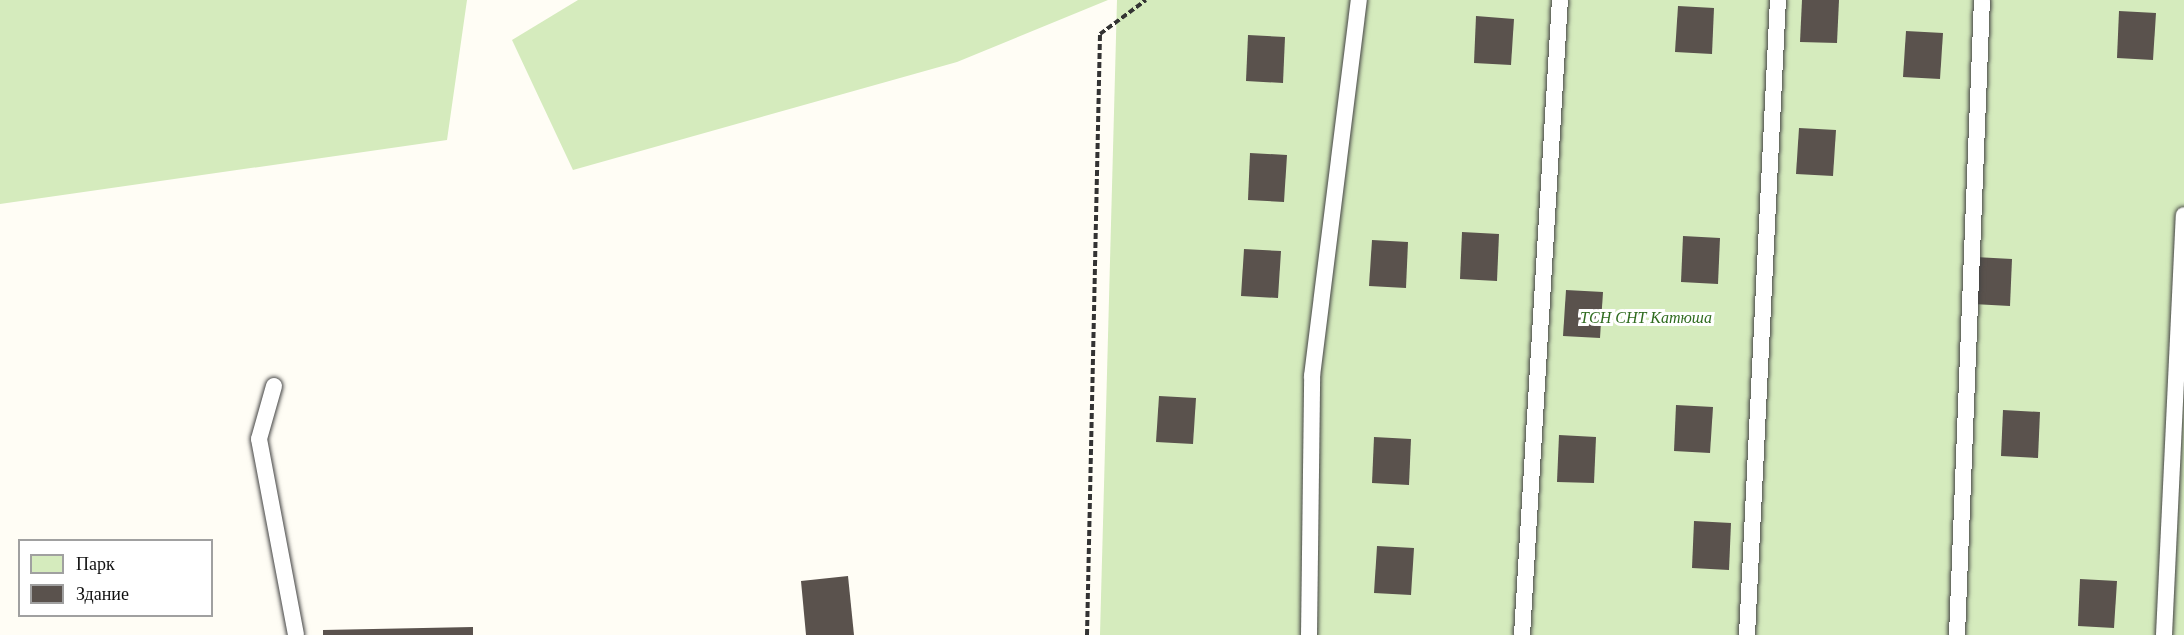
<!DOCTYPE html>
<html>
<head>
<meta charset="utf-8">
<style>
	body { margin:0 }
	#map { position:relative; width:2184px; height:635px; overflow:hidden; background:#fffdf5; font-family:"Times New Roman",serif }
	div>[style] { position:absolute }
	.green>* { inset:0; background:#d5ebbd }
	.building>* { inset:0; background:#5a524d }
	.path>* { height:4px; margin-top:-2px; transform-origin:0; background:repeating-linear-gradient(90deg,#333 0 6px,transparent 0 9px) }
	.roads { filter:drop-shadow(0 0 2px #444) drop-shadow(0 0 2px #444) }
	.lane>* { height:16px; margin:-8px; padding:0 8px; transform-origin:8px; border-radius:8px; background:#fff }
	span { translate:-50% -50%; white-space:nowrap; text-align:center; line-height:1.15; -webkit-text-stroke:6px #fff; paint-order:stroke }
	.park-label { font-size:16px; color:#2f6b1f; font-style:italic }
	.legend { position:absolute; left:18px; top:539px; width:195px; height:78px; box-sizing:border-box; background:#fff; border:2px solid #a0a0a0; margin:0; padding:8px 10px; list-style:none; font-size:18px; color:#111 }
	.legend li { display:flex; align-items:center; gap:12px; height:30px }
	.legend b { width:30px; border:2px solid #a0a0a0 }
</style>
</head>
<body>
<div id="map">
	<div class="green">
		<div style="clip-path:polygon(0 0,467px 0,447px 140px,0 204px)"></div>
		<div style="clip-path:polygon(578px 0,1108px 0,957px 62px,573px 170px,512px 40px)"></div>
		<div style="clip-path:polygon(1117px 0,2184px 0,2184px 635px,1100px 635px)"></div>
	</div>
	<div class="building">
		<div style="clip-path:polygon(1802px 0,1839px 0,1837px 43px,1800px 42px)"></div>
		<div style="clip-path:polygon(1678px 6px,1714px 8px,1712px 54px,1675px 52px)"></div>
		<div style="clip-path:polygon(2119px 11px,2156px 13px,2153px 60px,2117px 58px)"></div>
		<div style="clip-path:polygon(1476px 16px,1514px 19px,1511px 65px,1474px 63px)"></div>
		<div style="clip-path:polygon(1906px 31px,1943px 33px,1940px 79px,1903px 77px)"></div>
		<div style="clip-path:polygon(1248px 35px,1285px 37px,1283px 83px,1246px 81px)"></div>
		<div style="clip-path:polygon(1799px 128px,1836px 130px,1833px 176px,1796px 174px)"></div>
		<div style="clip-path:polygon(1250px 153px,1287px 155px,1284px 202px,1248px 200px)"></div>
		<div style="clip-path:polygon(1462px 232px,1499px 234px,1497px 281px,1460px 279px)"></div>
		<div style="clip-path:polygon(1683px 236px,1720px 238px,1718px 284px,1681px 282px)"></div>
		<div style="clip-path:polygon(1372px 240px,1408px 242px,1406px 288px,1369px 286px)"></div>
		<div style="clip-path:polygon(1244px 249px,1281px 251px,1278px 298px,1241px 296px)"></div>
		<div style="clip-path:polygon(1975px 257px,2012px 259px,2010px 306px,1973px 304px)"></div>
		<div style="clip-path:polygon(1566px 290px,1603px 292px,1600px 338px,1563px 336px)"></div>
		<div style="clip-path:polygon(1159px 396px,1196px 398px,1193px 444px,1156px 442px)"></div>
		<div style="clip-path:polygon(1676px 405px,1713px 407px,1710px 453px,1674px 451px)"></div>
		<div style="clip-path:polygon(2003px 410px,2040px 412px,2038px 458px,2001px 456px)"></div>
		<div style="clip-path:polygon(1559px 435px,1596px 437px,1594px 483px,1557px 482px)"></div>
		<div style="clip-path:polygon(1374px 437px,1411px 439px,1409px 485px,1372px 483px)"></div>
		<div style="clip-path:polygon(1694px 521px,1731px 523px,1729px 570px,1692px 568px)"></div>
		<div style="clip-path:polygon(1377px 546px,1414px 548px,1411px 595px,1374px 593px)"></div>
		<div style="clip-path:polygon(848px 576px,854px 635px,806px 635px,801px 581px)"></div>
		<div style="clip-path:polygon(2080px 579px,2117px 581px,2114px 628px,2078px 626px)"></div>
		<div style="clip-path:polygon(473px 627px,473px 635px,323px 635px,323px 630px)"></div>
	</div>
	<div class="path">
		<div style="left:1087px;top:635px;width:601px;rotate:-88.76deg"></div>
		<div style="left:1100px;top:34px;width:57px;rotate:-36.5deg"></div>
	</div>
	<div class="roads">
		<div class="lane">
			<div style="left:274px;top:386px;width:55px;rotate:105.8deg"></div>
			<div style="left:259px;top:439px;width:199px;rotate:79.3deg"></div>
			<div style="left:1309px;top:635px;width:259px;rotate:-89.3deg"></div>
			<div style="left:1312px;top:376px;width:379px;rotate:-82.9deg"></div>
			<div style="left:1522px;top:635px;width:636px;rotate:-86.58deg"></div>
			<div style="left:1747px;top:635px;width:636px;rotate:-87.21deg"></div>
			<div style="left:1957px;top:635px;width:635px;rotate:-87.75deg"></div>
			<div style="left:2164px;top:635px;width:420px;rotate:-87.3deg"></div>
		</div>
	</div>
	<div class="park-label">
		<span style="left:1646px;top:318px">ТСН СНТ Катюша</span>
	</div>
	<ul class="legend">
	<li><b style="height:16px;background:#d5ebbd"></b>Парк</li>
	<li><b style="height:16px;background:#5a524d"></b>Здание</li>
	</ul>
</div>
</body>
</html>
